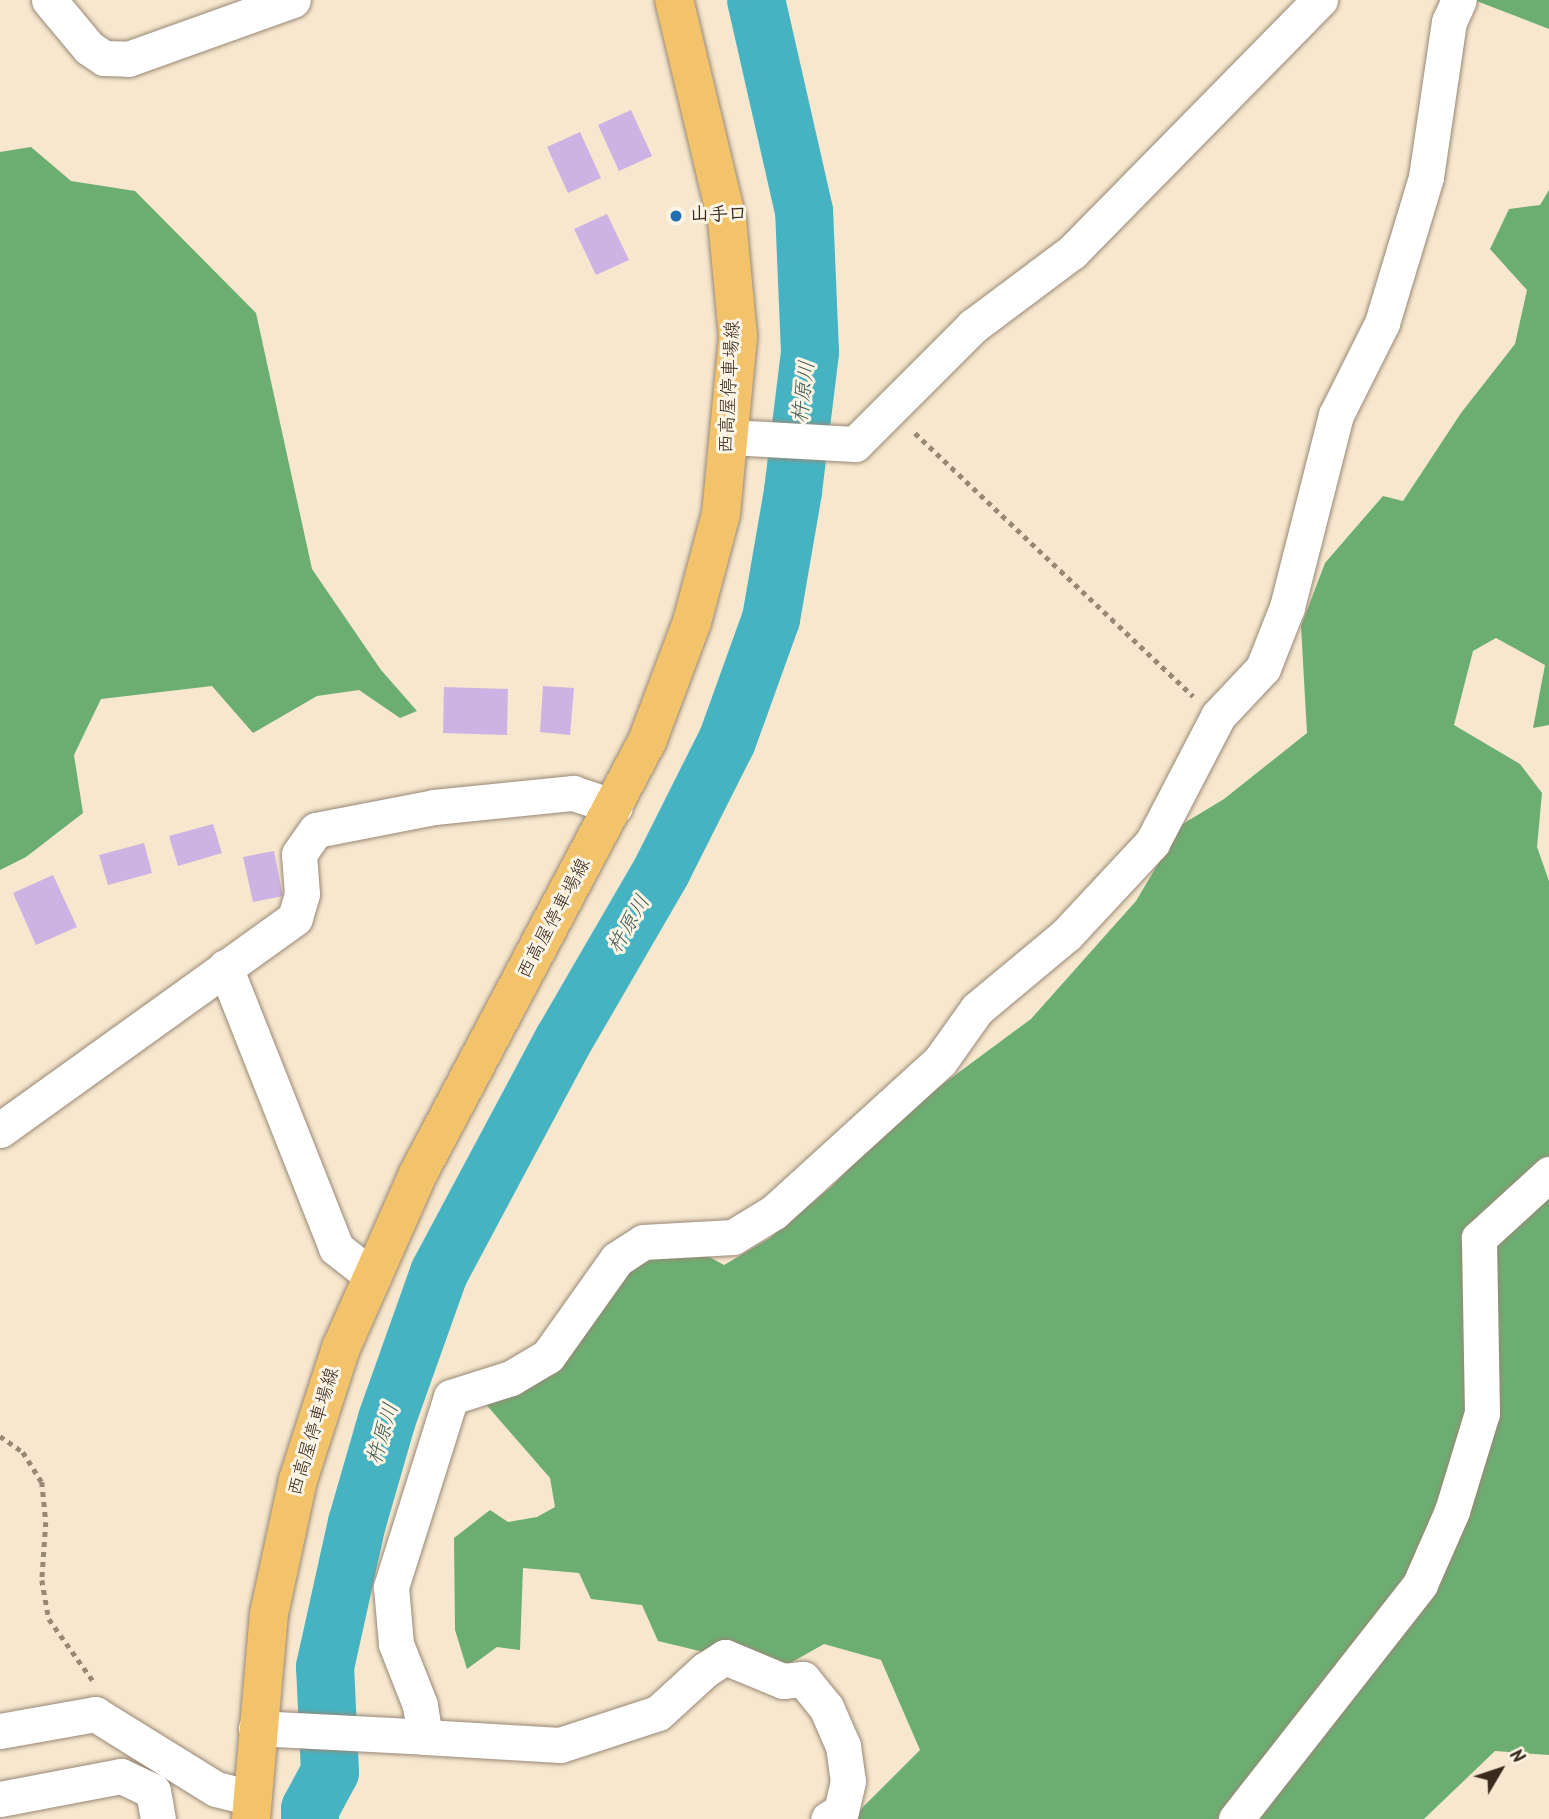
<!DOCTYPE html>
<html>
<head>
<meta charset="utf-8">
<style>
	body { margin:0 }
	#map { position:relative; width:1549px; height:1819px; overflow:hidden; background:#f6e7ce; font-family:Kalam,"Klee One",sans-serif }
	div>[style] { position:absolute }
	.forest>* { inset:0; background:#6cae72 }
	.river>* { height:58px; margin:-29px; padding:0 29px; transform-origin:29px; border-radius:29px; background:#46b3c2 }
	.building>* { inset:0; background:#cdb3e4 }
	.path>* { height:4.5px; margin-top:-2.25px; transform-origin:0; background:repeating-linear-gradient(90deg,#988876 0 5px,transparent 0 10px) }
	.roads { filter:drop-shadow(0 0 2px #988876) drop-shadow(0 0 2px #988876) }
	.minor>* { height:35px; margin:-17.5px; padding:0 17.5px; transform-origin:17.5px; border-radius:17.5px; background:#fff }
	.major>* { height:38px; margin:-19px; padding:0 19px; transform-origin:19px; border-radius:19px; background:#f2c36a }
	.dots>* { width:19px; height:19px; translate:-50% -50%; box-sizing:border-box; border:4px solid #fcf5e5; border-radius:50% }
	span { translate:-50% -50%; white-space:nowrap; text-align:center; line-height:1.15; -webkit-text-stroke:6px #fcf5e5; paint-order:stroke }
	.poi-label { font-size:19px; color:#3b2a1e; font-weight:700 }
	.left { translate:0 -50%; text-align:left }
	.street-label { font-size:19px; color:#3b2a1e }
	.water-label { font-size:21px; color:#3f5a57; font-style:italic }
	.north { position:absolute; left:1465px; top:1735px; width:70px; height:70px; -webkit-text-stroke:5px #fcf5e5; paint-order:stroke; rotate:51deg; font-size:19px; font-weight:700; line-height:28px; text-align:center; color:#3b2a1e }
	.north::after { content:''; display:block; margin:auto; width:24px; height:32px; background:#3b2a1e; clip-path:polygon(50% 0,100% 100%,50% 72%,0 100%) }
</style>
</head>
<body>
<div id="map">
	<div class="forest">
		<div style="clip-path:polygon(1474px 0,1549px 0,1549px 29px)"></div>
		<div style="clip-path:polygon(31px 147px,71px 181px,135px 191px,256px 313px,312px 569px,381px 670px,417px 711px,400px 718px,359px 690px,317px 696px,253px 733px,212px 686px,101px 699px,74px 755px,83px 813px,26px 857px,0 870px,0 152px)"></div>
		<div style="clip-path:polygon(1549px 190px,1549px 725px,1533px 728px,1545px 665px,1496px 638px,1473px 651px,1454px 725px,1520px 764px,1542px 793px,1537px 847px,1549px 881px,1549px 1158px,1466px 1233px,1470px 1411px,1409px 1577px,1220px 1819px,851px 1819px,920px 1750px,881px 1660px,824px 1644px,778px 1670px,658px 1641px,642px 1605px,591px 1599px,579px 1573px,523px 1568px,520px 1650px,497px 1647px,467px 1669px,455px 1630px,454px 1538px,490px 1510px,508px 1522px,537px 1517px,555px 1507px,550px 1478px,483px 1401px,557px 1373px,624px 1275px,656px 1254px,704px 1254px,724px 1265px,770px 1238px,831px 1187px,904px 1113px,1031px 1019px,1136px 901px,1181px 825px,1224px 799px,1307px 733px,1301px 626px,1325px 563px,1383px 496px,1403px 501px,1461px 413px,1515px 344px,1527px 290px,1490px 249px,1509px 209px,1540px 205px)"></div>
		<div style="clip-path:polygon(1549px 1184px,1549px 1755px,1495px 1751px,1424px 1819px,1245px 1819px,1459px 1513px,1486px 1241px)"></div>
	</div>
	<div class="river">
		<div style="left:310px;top:1819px;width:10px;rotate:-90deg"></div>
		<div style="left:310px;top:1809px;width:42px;rotate:-61.6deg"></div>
		<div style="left:330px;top:1772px;width:105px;rotate:-92.7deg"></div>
		<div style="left:325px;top:1667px;width:148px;rotate:-77.5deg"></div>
		<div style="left:357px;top:1523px;width:108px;rotate:-73.9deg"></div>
		<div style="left:387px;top:1419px;width:155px;rotate:-70.4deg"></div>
		<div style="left:439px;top:1273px;width:263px;rotate:-61.9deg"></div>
		<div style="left:563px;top:1041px;width:198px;rotate:-59.9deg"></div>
		<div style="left:662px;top:870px;width:144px;rotate:-63.3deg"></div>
		<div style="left:727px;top:741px;width:130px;rotate:-70.2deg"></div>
		<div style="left:771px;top:619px;width:130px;rotate:-80.2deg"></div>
		<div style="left:793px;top:491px;width:140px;rotate:-83deg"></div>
		<div style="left:810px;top:352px;width:141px;rotate:-92.4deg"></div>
		<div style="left:804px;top:211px;width:216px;rotate:-102.8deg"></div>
	</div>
	<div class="building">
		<div style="clip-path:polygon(631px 110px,652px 156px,619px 171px,598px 125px)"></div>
		<div style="clip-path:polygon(580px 132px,601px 178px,568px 193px,547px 147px)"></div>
		<div style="clip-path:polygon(607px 214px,629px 260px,596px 275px,574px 229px)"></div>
		<div style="clip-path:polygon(543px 686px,574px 688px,570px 735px,540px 732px)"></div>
		<div style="clip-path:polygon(444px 687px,508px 689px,507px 735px,443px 733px)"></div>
		<div style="clip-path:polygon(213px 824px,222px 853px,178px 866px,169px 836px)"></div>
		<div style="clip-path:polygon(144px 843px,152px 873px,108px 885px,99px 855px)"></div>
		<div style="clip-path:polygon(274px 851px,283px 896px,253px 902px,243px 857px)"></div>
		<div style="clip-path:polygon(53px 875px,77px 927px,36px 945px,13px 893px)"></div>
	</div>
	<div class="path">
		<div style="left:915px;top:433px;width:383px;rotate:43.4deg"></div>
		<div style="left:0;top:1436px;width:28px;rotate:35deg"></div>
		<div style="left:23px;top:1452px;width:36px;rotate:58deg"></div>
		<div style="left:42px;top:1482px;width:40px;rotate:84.3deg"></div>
		<div style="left:46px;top:1522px;width:58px;rotate:93.9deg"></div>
		<div style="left:42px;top:1580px;width:40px;rotate:80deg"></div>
		<div style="left:49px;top:1619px;width:77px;rotate:54.5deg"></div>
	</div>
	<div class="roads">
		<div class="minor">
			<div style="left:49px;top:0;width:62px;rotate:50.2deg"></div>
			<div style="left:89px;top:48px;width:18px;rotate:34deg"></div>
			<div style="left:104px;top:58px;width:24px;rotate:2deg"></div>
			<div style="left:128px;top:59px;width:175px;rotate:-19.7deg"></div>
			<div style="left:730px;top:437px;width:125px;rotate:3.2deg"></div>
			<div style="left:855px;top:444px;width:167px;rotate:-45deg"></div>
			<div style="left:973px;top:326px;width:124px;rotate:-36.8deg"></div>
			<div style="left:1072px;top:252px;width:354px;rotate:-45.5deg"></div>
			<div style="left:225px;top:967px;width:302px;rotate:68.4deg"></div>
			<div style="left:336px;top:1248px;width:47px;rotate:38.1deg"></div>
			<div style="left:0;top:1130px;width:363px;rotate:-35.7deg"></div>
			<div style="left:295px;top:918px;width:25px;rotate:-74deg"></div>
			<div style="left:302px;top:894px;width:40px;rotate:-94.3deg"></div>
			<div style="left:299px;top:854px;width:29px;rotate:-55deg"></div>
			<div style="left:316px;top:830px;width:120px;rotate:-11deg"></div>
			<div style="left:434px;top:807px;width:140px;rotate:-5.8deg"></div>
			<div style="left:573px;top:793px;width:44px;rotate:18.4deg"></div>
			<div style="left:256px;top:1728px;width:169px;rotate:3deg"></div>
			<div style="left:425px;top:1737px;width:32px;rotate:-99deg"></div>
			<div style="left:420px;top:1705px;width:66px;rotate:-111.5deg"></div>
			<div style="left:396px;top:1644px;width:57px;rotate:-95deg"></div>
			<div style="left:391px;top:1587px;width:199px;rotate:-72.5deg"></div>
			<div style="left:451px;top:1397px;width:63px;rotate:-17.6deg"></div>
			<div style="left:511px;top:1378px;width:43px;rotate:-30.7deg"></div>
			<div style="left:548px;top:1356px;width:119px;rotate:-54.6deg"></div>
			<div style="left:617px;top:1259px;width:31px;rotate:-33deg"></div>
			<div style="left:643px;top:1242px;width:90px;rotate:-3.2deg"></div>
			<div style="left:733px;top:1237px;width:48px;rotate:-31.4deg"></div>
			<div style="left:774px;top:1212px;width:224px;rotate:-42.3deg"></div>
			<div style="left:940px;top:1061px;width:64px;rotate:-54.6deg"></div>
			<div style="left:977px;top:1009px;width:117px;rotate:-39.8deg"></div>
			<div style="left:1067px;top:934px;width:125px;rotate:-47deg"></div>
			<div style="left:1152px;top:843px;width:143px;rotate:-62.5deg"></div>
			<div style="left:1218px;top:716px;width:66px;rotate:-46.8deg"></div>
			<div style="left:1263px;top:668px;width:66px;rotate:-68.5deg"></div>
			<div style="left:1287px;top:607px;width:198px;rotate:-75.7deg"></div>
			<div style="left:1336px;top:415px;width:103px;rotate:-63.4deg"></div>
			<div style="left:1382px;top:323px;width:152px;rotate:-73.2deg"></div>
			<div style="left:1426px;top:177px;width:157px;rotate:-81.6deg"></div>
			<div style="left:1449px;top:22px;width:24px;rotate:-66deg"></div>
			<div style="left:0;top:1731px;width:97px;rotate:-10.1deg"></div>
			<div style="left:95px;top:1714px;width:142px;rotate:31.8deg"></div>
			<div style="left:216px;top:1789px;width:36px;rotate:14deg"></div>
			<div style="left:425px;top:1737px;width:135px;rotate:3.4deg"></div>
			<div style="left:560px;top:1745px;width:103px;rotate:-18.1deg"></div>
			<div style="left:658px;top:1713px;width:64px;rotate:-42.5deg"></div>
			<div style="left:705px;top:1670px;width:24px;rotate:-33deg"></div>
			<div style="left:725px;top:1657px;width:63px;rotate:22.5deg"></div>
			<div style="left:783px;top:1681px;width:20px;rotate:-6deg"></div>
			<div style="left:803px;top:1679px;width:36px;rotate:51deg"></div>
			<div style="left:826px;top:1707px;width:43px;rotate:66.4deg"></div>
			<div style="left:843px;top:1746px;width:35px;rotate:82deg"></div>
			<div style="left:848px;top:1781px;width:31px;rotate:103deg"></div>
			<div style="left:841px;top:1811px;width:15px;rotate:148deg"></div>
			<div style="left:0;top:1799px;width:123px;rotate:-10.8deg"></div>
			<div style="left:121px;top:1776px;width:35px;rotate:25deg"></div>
			<div style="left:153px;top:1791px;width:28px;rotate:80deg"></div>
			<div style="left:1236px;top:1819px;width:298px;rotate:-51.9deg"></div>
			<div style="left:1420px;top:1584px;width:80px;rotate:-66.3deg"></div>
			<div style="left:1452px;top:1511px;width:102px;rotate:-73deg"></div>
			<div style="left:1482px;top:1413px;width:175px;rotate:-91deg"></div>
			<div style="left:1479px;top:1238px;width:95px;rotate:-42.4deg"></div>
		</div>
		<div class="major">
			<div style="left:251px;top:1819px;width:206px;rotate:-85deg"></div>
			<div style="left:269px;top:1614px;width:137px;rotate:-77.8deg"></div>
			<div style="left:298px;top:1480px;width:139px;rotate:-72deg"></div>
			<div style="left:341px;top:1348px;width:190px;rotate:-66.1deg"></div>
			<div style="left:418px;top:1174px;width:492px;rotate:-62.1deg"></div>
			<div style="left:648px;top:739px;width:125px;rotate:-69.4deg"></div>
			<div style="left:692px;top:622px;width:112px;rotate:-75deg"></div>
			<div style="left:721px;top:514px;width:179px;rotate:-84.5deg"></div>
			<div style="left:738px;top:336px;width:117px;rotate:-95.4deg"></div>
			<div style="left:727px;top:220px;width:226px;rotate:-103.5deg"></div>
		</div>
	</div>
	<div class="dots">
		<div style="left:676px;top:216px;background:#1f6fb2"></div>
	</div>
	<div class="poi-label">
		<span class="left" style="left:690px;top:216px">山手口</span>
	</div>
	<div class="street-label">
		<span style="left:731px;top:387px;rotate:-87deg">西高屋停車場線</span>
		<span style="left:555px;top:919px;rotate:-62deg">西高屋停車場線</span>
		<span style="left:315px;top:1432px;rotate:-73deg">西高屋停車場線</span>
	</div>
	<div class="water-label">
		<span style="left:805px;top:392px;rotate:-83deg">杵原川</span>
		<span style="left:630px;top:925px;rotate:-60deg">杵原川</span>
		<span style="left:384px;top:1434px;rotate:-73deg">杵原川</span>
	</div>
	<div class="north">N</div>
</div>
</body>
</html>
